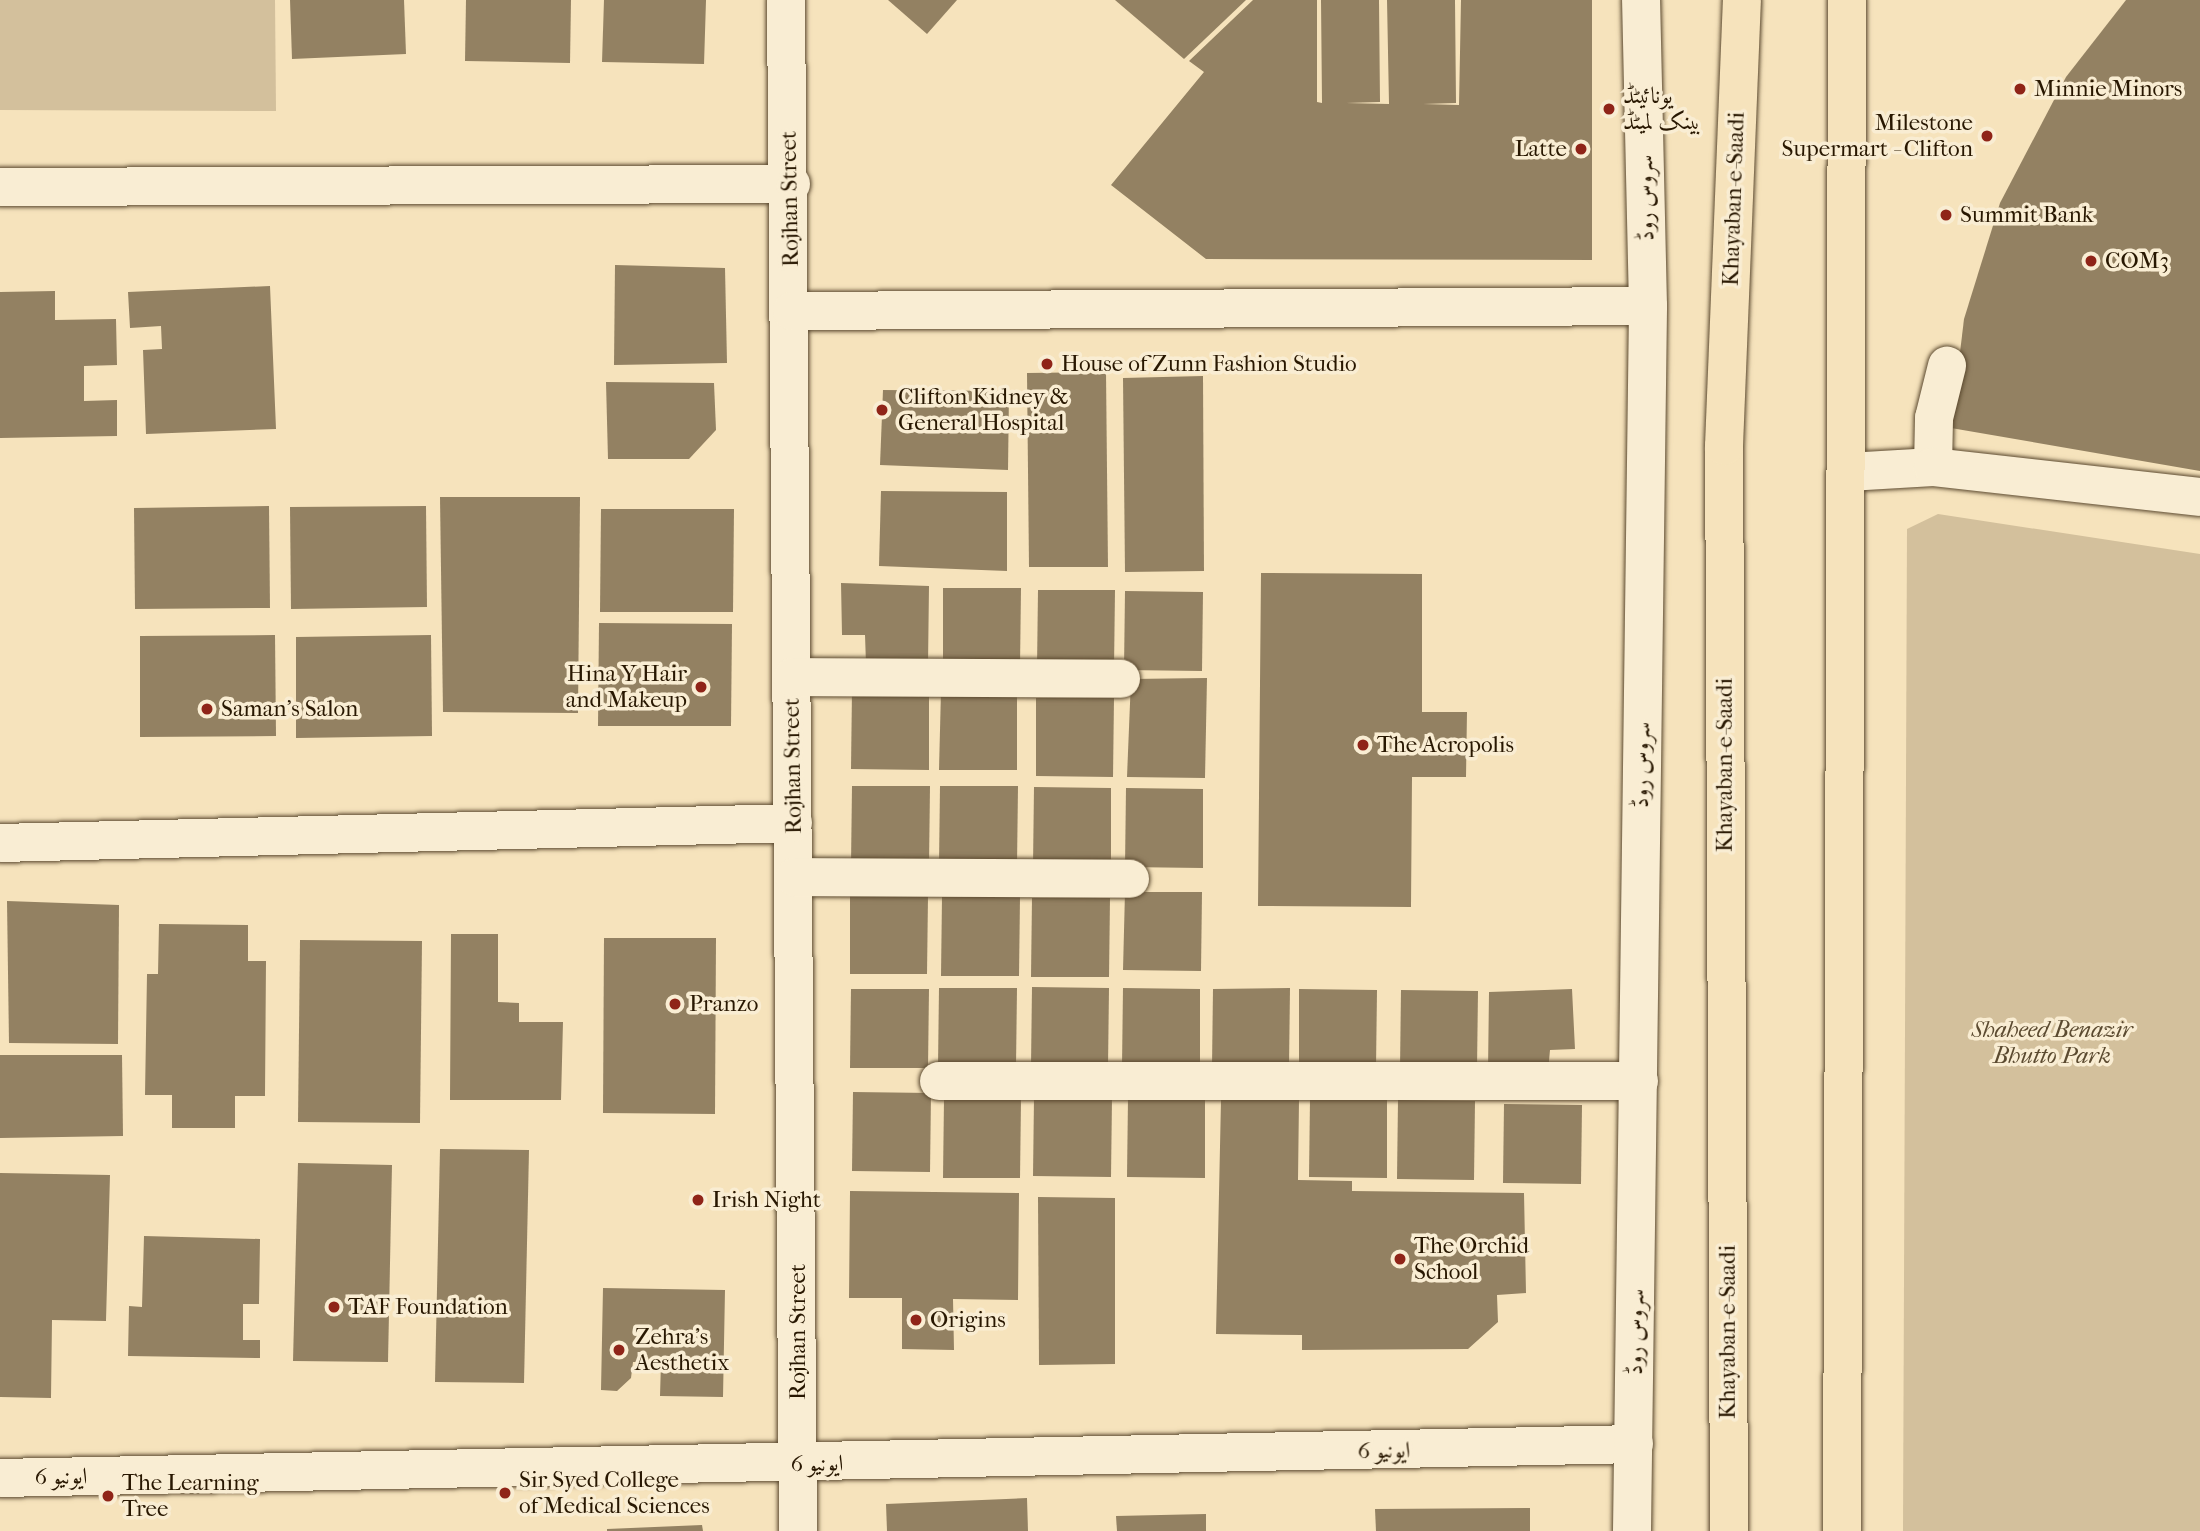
<!DOCTYPE html>
<html>
<head>
<meta charset="utf-8">
<style>
	body { margin:0 }
	#map { position:relative; width:2200px; height:1531px; overflow:hidden; background:#f6e3bc; font-family:"IM FELL French Canon",Amiri,serif }
	div>[style] { position:absolute }
	.green>* { inset:0; background:#d3c09c }
	.building>* { inset:0; background:#938162 }
	.roads { filter:drop-shadow(0 0 2px #5c4a30) drop-shadow(0 0 2px #5c4a30) }
	.minor>* { height:38px; margin:-19px; padding:0 19px; transform-origin:19px; border-radius:19px; background:#f9edd3 }
	.major>* { height:38px; margin:-19px; padding:0 19px; transform-origin:19px; border-radius:19px; background:#f6e3bc }
	.dots>* { width:19px; height:19px; translate:-50% -50%; box-sizing:border-box; border:4px solid #f9edd3; border-radius:50% }
	span { translate:-50% -50%; white-space:nowrap; text-align:center; line-height:1.15; -webkit-text-stroke:7px #f9edd3; paint-order:stroke }
	.poi-label { font-size:23px; color:#281701 }
	.left { translate:0 -50%; text-align:left }
	.right { translate:-100% -50%; text-align:right }
	.street-label { font-size:23px; color:#281701 }
	.park-label { font-size:23px; color:#5b4a30; font-style:italic }
</style>
</head>
<body>
<div id="map">
	<div class="green">
		<div style="clip-path:polygon(0 0,275px 0,276px 111px,0 110px)"></div>
		<div style="clip-path:polygon(1938px 514px,2200px 554px,2200px 1531px,1903px 1531px,1907px 529px)"></div>
	</div>
	<div class="building">
		<div style="clip-path:polygon(290px 0,404px 0,406px 54px,292px 59px)"></div>
		<div style="clip-path:polygon(466px 0,571px 0,570px 63px,465px 61px)"></div>
		<div style="clip-path:polygon(604px 0,706px 0,704px 64px,602px 62px)"></div>
		<div style="clip-path:polygon(888px 0,957px 0,927px 34px)"></div>
		<div style="clip-path:polygon(1115px 0,1246px 0,1184px 59px)"></div>
		<div style="clip-path:polygon(1253px 0,1317px 0,1317px 102px,1322px 103px,1321px 0,1379px 0,1380px 102px,1346px 103px,1389px 104px,1387px 0,1455px 0,1456px 103px,1423px 104px,1459px 105px,1461px 0,1592px 0,1592px 260px,1206px 259px,1111px 185px,1204px 72px,1189px 61px)"></div>
		<div style="clip-path:polygon(2126px 0,2200px 0,2200px 471px,1951px 428px,1964px 319px,2000px 203px,2066px 77px)"></div>
		<div style="clip-path:polygon(615px 265px,725px 268px,727px 363px,614px 365px)"></div>
		<div style="clip-path:polygon(270px 286px,276px 429px,146px 434px,143px 350px,162px 349px,161px 326px,130px 328px,128px 292px)"></div>
		<div style="clip-path:polygon(55px 291px,55px 320px,116px 319px,117px 365px,84px 366px,84px 401px,117px 400px,117px 436px,0 438px,0 292px)"></div>
		<div style="clip-path:polygon(1106px 372px,1108px 567px,1029px 567px,1027px 373px)"></div>
		<div style="clip-path:polygon(1203px 376px,1204px 571px,1125px 572px,1123px 378px)"></div>
		<div style="clip-path:polygon(606px 382px,714px 383px,716px 430px,689px 459px,608px 459px)"></div>
		<div style="clip-path:polygon(883px 390px,1009px 391px,1008px 470px,880px 465px)"></div>
		<div style="clip-path:polygon(881px 491px,1007px 492px,1007px 571px,879px 566px)"></div>
		<div style="clip-path:polygon(440px 497px,580px 497px,578px 713px,443px 712px)"></div>
		<div style="clip-path:polygon(269px 506px,270px 608px,135px 609px,134px 508px)"></div>
		<div style="clip-path:polygon(426px 506px,427px 607px,291px 609px,290px 507px)"></div>
		<div style="clip-path:polygon(601px 509px,734px 509px,733px 612px,600px 612px)"></div>
		<div style="clip-path:polygon(1261px 573px,1422px 574px,1422px 712px,1467px 712px,1466px 777px,1412px 777px,1411px 907px,1258px 906px)"></div>
		<div style="clip-path:polygon(841px 583px,929px 586px,928px 665px,866px 664px,865px 635px,842px 635px)"></div>
		<div style="clip-path:polygon(943px 588px,1021px 588px,1020px 666px,943px 666px)"></div>
		<div style="clip-path:polygon(1038px 590px,1115px 590px,1114px 668px,1037px 668px)"></div>
		<div style="clip-path:polygon(1125px 591px,1203px 592px,1202px 671px,1124px 670px)"></div>
		<div style="clip-path:polygon(599px 623px,732px 624px,731px 726px,598px 726px)"></div>
		<div style="clip-path:polygon(275px 635px,276px 736px,140px 737px,140px 636px)"></div>
		<div style="clip-path:polygon(431px 635px,432px 736px,296px 738px,296px 637px)"></div>
		<div style="clip-path:polygon(1207px 678px,1205px 778px,1127px 777px,1131px 679px)"></div>
		<div style="clip-path:polygon(852px 690px,929px 691px,929px 770px,851px 769px)"></div>
		<div style="clip-path:polygon(941px 691px,1017px 691px,1017px 770px,939px 770px)"></div>
		<div style="clip-path:polygon(1036px 698px,1114px 698px,1113px 777px,1036px 776px)"></div>
		<div style="clip-path:polygon(852px 786px,930px 786px,929px 865px,851px 865px)"></div>
		<div style="clip-path:polygon(940px 786px,1018px 786px,1017px 865px,939px 865px)"></div>
		<div style="clip-path:polygon(1034px 787px,1111px 788px,1111px 866px,1033px 866px)"></div>
		<div style="clip-path:polygon(1126px 788px,1203px 789px,1203px 868px,1125px 867px)"></div>
		<div style="clip-path:polygon(1125px 892px,1202px 892px,1201px 971px,1123px 970px)"></div>
		<div style="clip-path:polygon(850px 895px,928px 896px,927px 974px,850px 974px)"></div>
		<div style="clip-path:polygon(942px 897px,1020px 897px,1019px 976px,941px 976px)"></div>
		<div style="clip-path:polygon(1032px 898px,1110px 898px,1109px 977px,1031px 977px)"></div>
		<div style="clip-path:polygon(7px 901px,119px 905px,118px 1044px,9px 1043px)"></div>
		<div style="clip-path:polygon(159px 924px,248px 925px,248px 961px,266px 961px,265px 1096px,235px 1096px,235px 1128px,172px 1128px,172px 1095px,145px 1095px,147px 974px,158px 974px)"></div>
		<div style="clip-path:polygon(451px 934px,498px 934px,498px 1002px,519px 1003px,519px 1022px,563px 1022px,561px 1100px,450px 1100px)"></div>
		<div style="clip-path:polygon(604px 938px,716px 938px,715px 1114px,603px 1113px)"></div>
		<div style="clip-path:polygon(300px 940px,422px 941px,420px 1123px,298px 1122px)"></div>
		<div style="clip-path:polygon(1032px 987px,1109px 988px,1108px 1067px,1031px 1066px)"></div>
		<div style="clip-path:polygon(939px 988px,1017px 988px,1016px 1067px,938px 1067px)"></div>
		<div style="clip-path:polygon(1123px 988px,1200px 989px,1200px 1067px,1122px 1067px)"></div>
		<div style="clip-path:polygon(1290px 988px,1289px 1067px,1212px 1067px,1213px 989px)"></div>
		<div style="clip-path:polygon(851px 989px,929px 989px,928px 1068px,850px 1068px)"></div>
		<div style="clip-path:polygon(1299px 989px,1377px 990px,1376px 1068px,1299px 1068px)"></div>
		<div style="clip-path:polygon(1572px 989px,1575px 1049px,1550px 1050px,1548px 1072px,1488px 1071px,1489px 992px)"></div>
		<div style="clip-path:polygon(1401px 990px,1478px 991px,1477px 1069px,1400px 1069px)"></div>
		<div style="clip-path:polygon(0 1055px,122px 1055px,123px 1136px,0 1138px)"></div>
		<div style="clip-path:polygon(853px 1092px,931px 1093px,930px 1172px,852px 1171px)"></div>
		<div style="clip-path:polygon(1034px 1098px,1112px 1098px,1111px 1177px,1033px 1176px)"></div>
		<div style="clip-path:polygon(1128px 1098px,1205px 1099px,1205px 1178px,1127px 1177px)"></div>
		<div style="clip-path:polygon(944px 1099px,1021px 1099px,1020px 1178px,943px 1178px)"></div>
		<div style="clip-path:polygon(1310px 1099px,1387px 1099px,1387px 1178px,1309px 1177px)"></div>
		<div style="clip-path:polygon(1221px 1100px,1299px 1100px,1298px 1180px,1352px 1181px,1352px 1191px,1524px 1193px,1526px 1293px,1497px 1295px,1498px 1322px,1468px 1349px,1302px 1350px,1302px 1335px,1216px 1334px)"></div>
		<div style="clip-path:polygon(1398px 1100px,1475px 1101px,1474px 1180px,1397px 1179px)"></div>
		<div style="clip-path:polygon(1504px 1104px,1582px 1105px,1581px 1184px,1503px 1183px)"></div>
		<div style="clip-path:polygon(440px 1149px,529px 1150px,524px 1383px,435px 1382px)"></div>
		<div style="clip-path:polygon(298px 1163px,392px 1165px,388px 1362px,293px 1361px)"></div>
		<div style="clip-path:polygon(0 1173px,110px 1175px,106px 1321px,52px 1320px,51px 1398px,0 1397px)"></div>
		<div style="clip-path:polygon(850px 1191px,1019px 1193px,1018px 1300px,953px 1299px,954px 1350px,902px 1349px,902px 1298px,849px 1298px)"></div>
		<div style="clip-path:polygon(1038px 1197px,1115px 1198px,1115px 1364px,1039px 1365px)"></div>
		<div style="clip-path:polygon(144px 1236px,260px 1239px,259px 1304px,243px 1304px,243px 1340px,260px 1340px,260px 1358px,128px 1356px,129px 1306px,142px 1307px)"></div>
		<div style="clip-path:polygon(603px 1288px,725px 1290px,723px 1397px,660px 1396px,661px 1362px,633px 1362px,631px 1378px,617px 1391px,601px 1390px)"></div>
		<div style="clip-path:polygon(1027px 1498px,1028px 1531px,887px 1531px,886px 1504px)"></div>
		<div style="clip-path:polygon(1530px 1508px,1530px 1531px,1376px 1531px,1375px 1509px)"></div>
		<div style="clip-path:polygon(1206px 1514px,1206px 1531px,1117px 1531px,1116px 1516px)"></div>
		<div style="clip-path:polygon(702px 1525px,703px 1531px,607px 1531px,607px 1529px)"></div>
	</div>
	<div class="roads">
		<div class="minor">
			<div style="left:786px;top:0;width:1531px;rotate:89.55deg"></div>
			<div style="left:0;top:187px;width:791px;rotate:-0.22deg"></div>
			<div style="left:792px;top:311px;width:856px;rotate:-0.33deg"></div>
			<div style="left:1933px;top:467px;width:49px;rotate:-88.8deg"></div>
			<div style="left:1934px;top:418px;width:54px;rotate:-76deg"></div>
			<div style="left:1848px;top:472px;width:85px;rotate:-3.4deg"></div>
			<div style="left:1933px;top:467px;width:269px;rotate:6.4deg"></div>
			<div style="left:793px;top:677px;width:328px;rotate:0.3deg"></div>
			<div style="left:0;top:843px;width:793px;rotate:-1.44deg"></div>
			<div style="left:795px;top:877px;width:335px;rotate:0.3deg"></div>
			<div style="left:939px;top:1081px;width:700px"></div>
			<div style="left:0;top:1478px;width:1634px;rotate:-1.19deg"></div>
			<div style="left:1632px;top:1531px;width:1225px;rotate:-89.25deg"></div>
			<div style="left:1648px;top:306px;width:306px;rotate:-91.3deg"></div>
		</div>
		<div class="major">
			<div style="left:1729px;top:1531px;width:1085px;rotate:-90.26deg"></div>
			<div style="left:1724px;top:446px;width:446px;rotate:-87.7deg"></div>
			<div style="left:1842px;top:1531px;width:1531px;rotate:-89.81deg"></div>
		</div>
	</div>
	<div class="dots">
		<div style="left:2020px;top:89px;background:#8f2418"></div>
		<div style="left:1609px;top:109px;background:#8f2418"></div>
		<div style="left:1987px;top:136px;background:#8f2418"></div>
		<div style="left:1581px;top:149px;background:#8f2418"></div>
		<div style="left:1946px;top:215px;background:#8f2418"></div>
		<div style="left:2091px;top:261px;background:#8f2418"></div>
		<div style="left:1047px;top:364px;background:#8f2418"></div>
		<div style="left:882px;top:410px;background:#8f2418"></div>
		<div style="left:701px;top:687px;background:#8f2418"></div>
		<div style="left:207px;top:709px;background:#8f2418"></div>
		<div style="left:1363px;top:745px;background:#8f2418"></div>
		<div style="left:675px;top:1004px;background:#8f2418"></div>
		<div style="left:698px;top:1200px;background:#8f2418"></div>
		<div style="left:1400px;top:1259px;background:#8f2418"></div>
		<div style="left:334px;top:1307px;background:#8f2418"></div>
		<div style="left:916px;top:1320px;background:#8f2418"></div>
		<div style="left:619px;top:1350px;background:#8f2418"></div>
		<div style="left:505px;top:1493px;background:#8f2418"></div>
		<div style="left:108px;top:1496px;background:#8f2418"></div>
	</div>
	<div class="poi-label">
		<span class="left" style="left:2034px;top:89px">Minnie Minors</span>
		<span class="left" style="left:1623px;top:109px">یونائیٹڈ<br>بینک لمیٹڈ</span>
		<span class="right" style="left:1973px;top:136px">Milestone<br>Supermart - Clifton</span>
		<span class="right" style="left:1567px;top:149px">Latte</span>
		<span class="left" style="left:1960px;top:215px">Summit Bank</span>
		<span class="left" style="left:2105px;top:261px">COM3</span>
		<span class="left" style="left:1061px;top:364px">House of Zunn Fashion Studio</span>
		<span class="left" style="left:898px;top:410px">Clifton Kidney &amp;<br>General Hospital</span>
		<span class="right" style="left:687px;top:687px">Hina Y Hair<br>and Makeup</span>
		<span class="left" style="left:221px;top:709px">Saman's Salon</span>
		<span class="left" style="left:1377px;top:745px">The Acropolis</span>
		<span class="left" style="left:689px;top:1004px">Pranzo</span>
		<span class="left" style="left:712px;top:1200px">Irish Night</span>
		<span class="left" style="left:1414px;top:1259px">The Orchid<br>School</span>
		<span class="left" style="left:348px;top:1307px">TAF Foundation</span>
		<span class="left" style="left:930px;top:1320px">Origins</span>
		<span class="left" style="left:635px;top:1350px">Zehra's<br>Aesthetix</span>
		<span class="left" style="left:519px;top:1493px">Sir Syed College<br>of Medical Sciences</span>
		<span class="left" style="left:122px;top:1496px">The Learning<br>Tree</span>
	</div>
	<div class="street-label">
		<span style="left:1646px;top:198px;rotate:-91deg">سروس روڈ</span>
		<span style="left:790px;top:199px;rotate:-91deg">Rojhan Street</span>
		<span style="left:1734px;top:199px;rotate:-88deg">Khayaban-e-Saadi</span>
		<span style="left:1642px;top:765px;rotate:-89deg">سروس روڈ</span>
		<span style="left:1725px;top:765px;rotate:-90deg">Khayaban-e-Saadi</span>
		<span style="left:793px;top:766px;rotate:-91deg">Rojhan Street</span>
		<span style="left:798px;top:1332px;rotate:-90deg">Rojhan Street</span>
		<span style="left:1636px;top:1332px;rotate:-89deg">سروس روڈ</span>
		<span style="left:1728px;top:1332px;rotate:-90deg">Khayaban-e-Saadi</span>
		<span style="left:1384px;top:1451px;rotate:-1deg">ایونیو 6</span>
		<span style="left:817px;top:1464px;rotate:-1deg">ایونیو 6</span>
		<span style="left:61px;top:1477px;rotate:-1deg">ایونیو 6</span>
	</div>
	<div class="park-label">
		<span style="left:2052px;top:1043px">Shaheed Benazir<br>Bhutto Park</span>
	</div>
</div>
</body>
</html>
